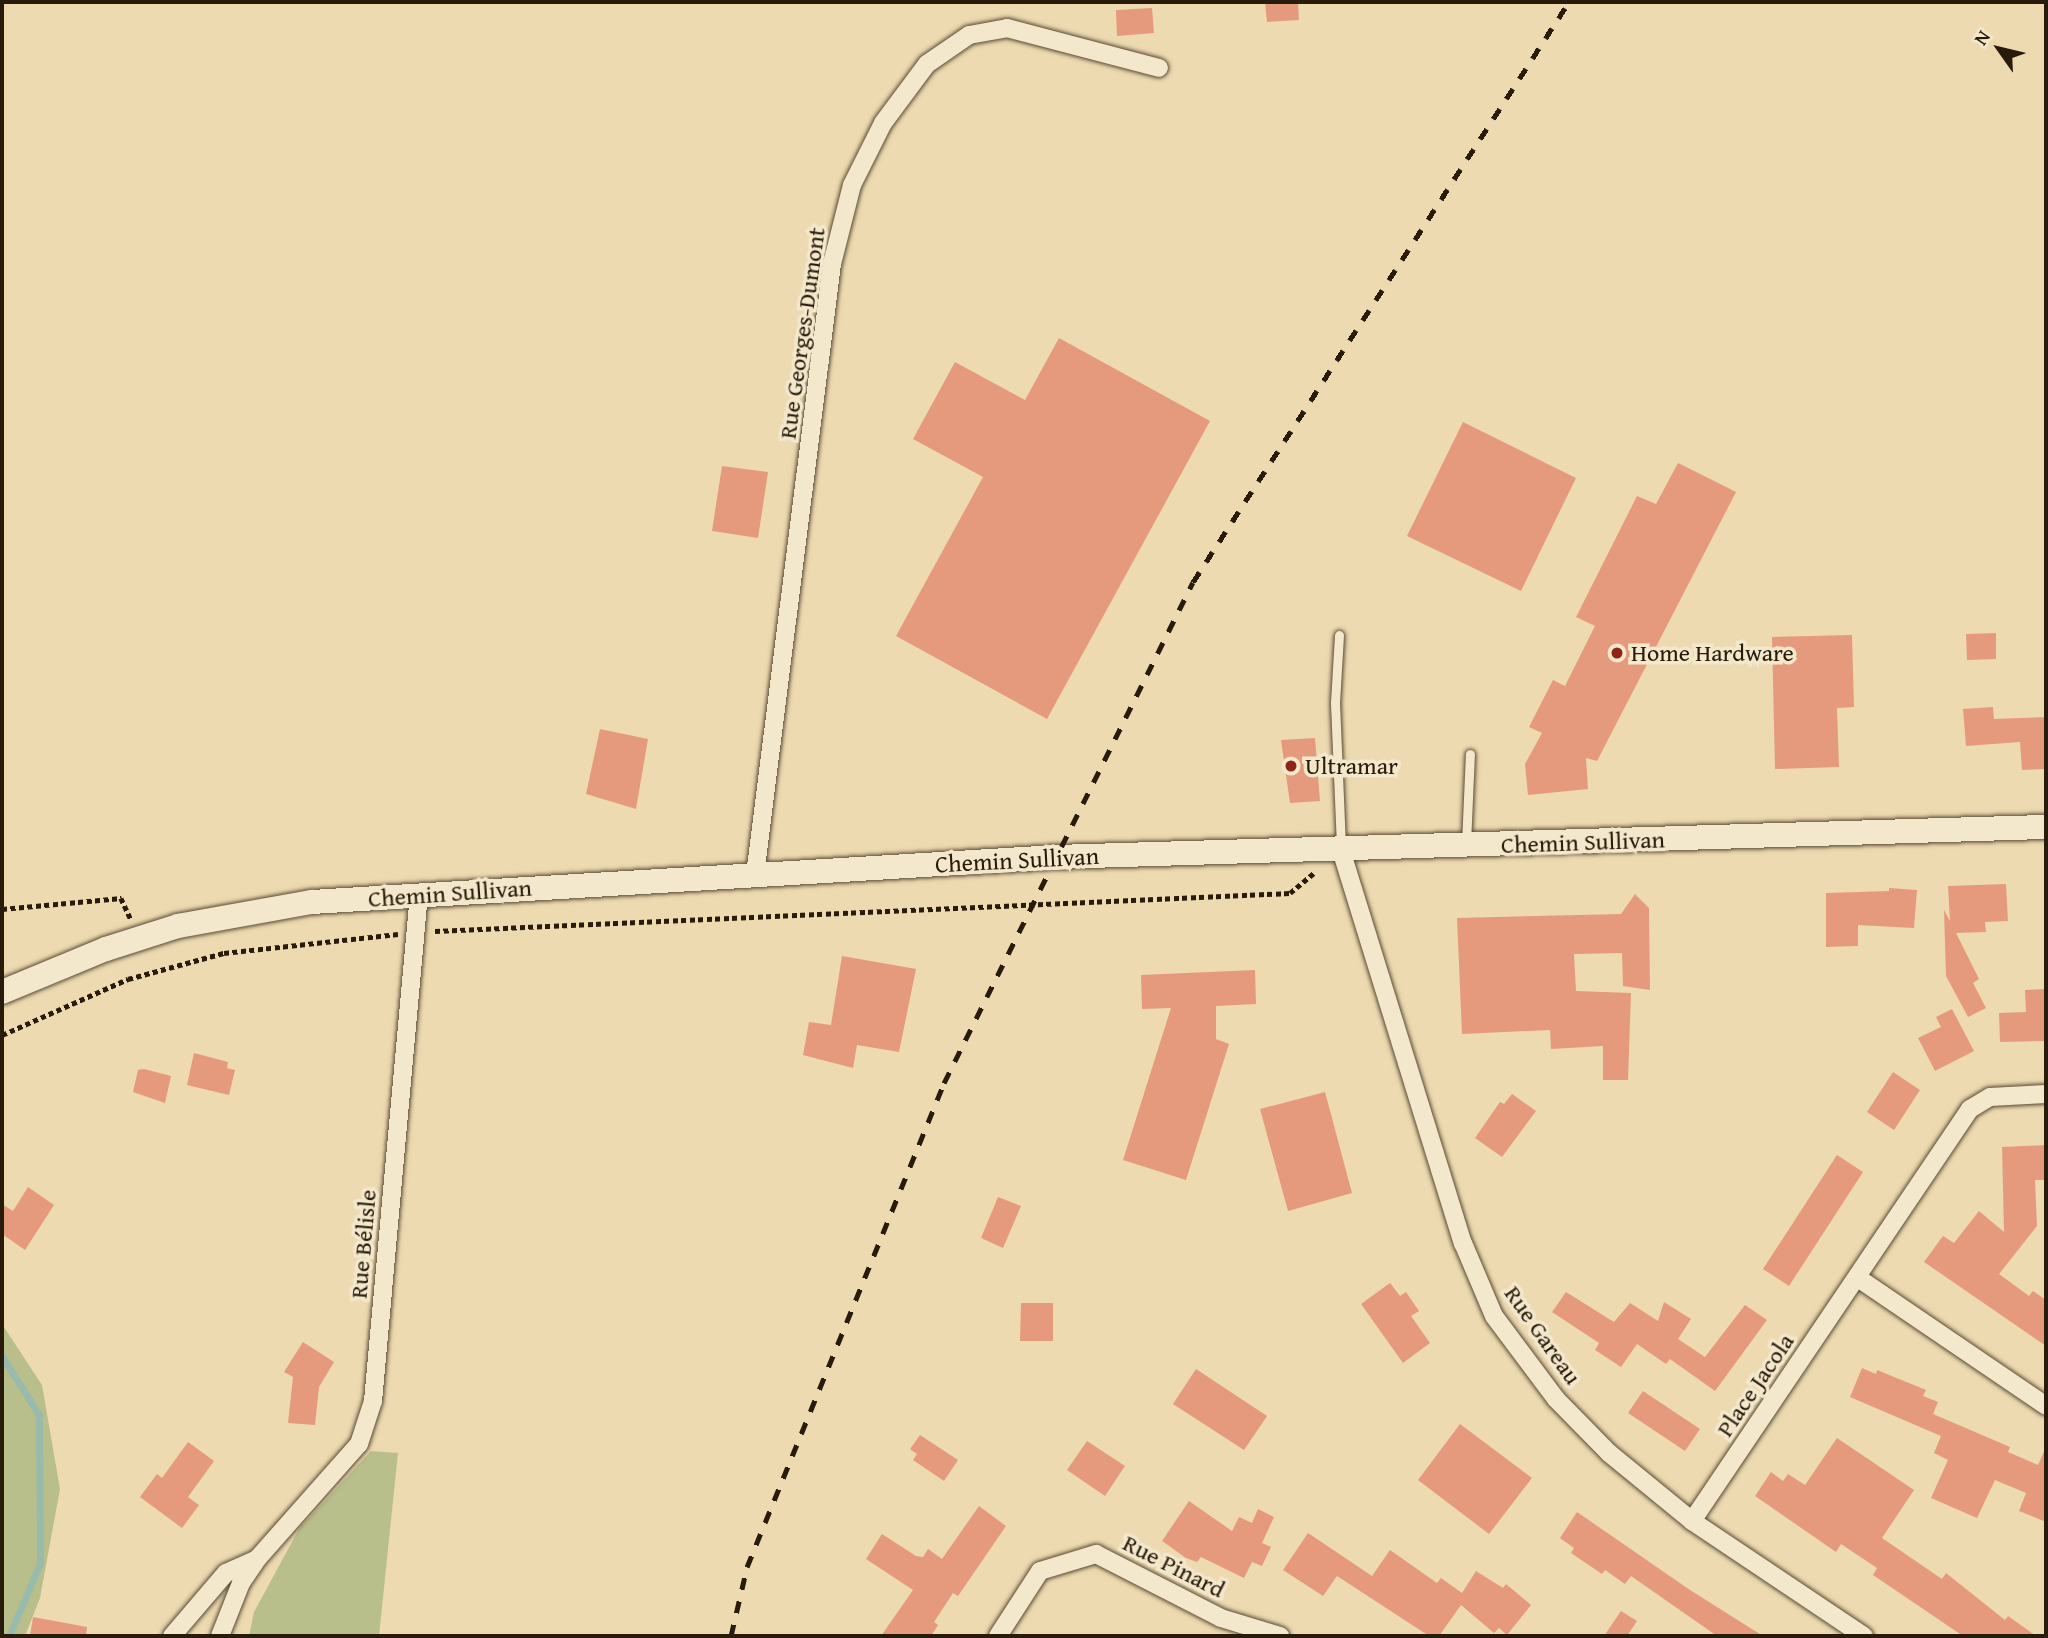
<!DOCTYPE html>
<html>
<head>
<meta charset="utf-8">
<style>
	body { margin:0 }
	#map { position:relative; width:2048px; height:1638px; overflow:hidden; background:#eddab0; font-family:"Gentium Book Plus",serif }
	div>[style] { position:absolute }
	.green>* { inset:0; background:#b9bf8a }
	.stream>* { height:7px; margin:-3.5px; padding:0 3.5px; transform-origin:3.5px; border-radius:3.5px; background:#99bbac }
	.building>* { inset:0; background:#e59a7d }
	.path>* { height:4.5px; margin-top:-2.25px; transform-origin:0; background:repeating-linear-gradient(90deg,#281b0b 0 5px,transparent 0 8.5px) }
	.roads { filter:drop-shadow(0 0 2px #594b34) drop-shadow(0 0 2px #594b34) }
	.lane>* { height:9px; margin:-4.5px; padding:0 4.5px; transform-origin:4.5px; border-radius:4.5px; background:#f3e7cc }
	.street>* { height:18px; margin:-9px; padding:0 9px; transform-origin:9px; border-radius:9px; background:#f3e7cc }
	.secondary>* { height:24px; margin:-12px; padding:0 12px; transform-origin:12px; border-radius:12px; background:#f3e7cc }
	.rail>* { height:5px; margin-top:-2.5px; transform-origin:0; background:repeating-linear-gradient(90deg,#281b0b 0 12px,transparent 0 24px) }
	.dots>* { width:19px; height:19px; translate:-50% -50%; box-sizing:border-box; border:4px solid #f3e7cc; border-radius:50% }
	span { translate:-50% -50%; white-space:nowrap; text-align:center; line-height:1.15; -webkit-text-stroke:7px #f3e7cc; paint-order:stroke }
	.street-label { font-size:24px; color:#281b0b }
	.poi-label { font-size:24px; color:#281b0b }
	.left { translate:0 -50%; text-align:left }
	.frame { position:absolute; inset:0; border:4px solid #281b0b; pointer-events:none }
	.north { position:absolute; left:1964px; top:14px; width:70px; height:70px; -webkit-text-stroke:5px #f3e7cc; paint-order:stroke; rotate:304deg; font-size:19px; font-weight:700; line-height:28px; text-align:center; color:#281b0b }
	.north::after { content:''; display:block; margin:auto; width:24px; height:32px; background:#281b0b; clip-path:polygon(50% 0,100% 100%,50% 72%,0 100%) }
</style>
</head>
<body>
<div id="map">
	<div class="green">
		<div style="clip-path:polygon(2px 1324px,42px 1385px,60px 1489px,40px 1598px,25px 1636px,2px 1636px)"></div>
		<div style="clip-path:polygon(371px 1451px,398px 1453px,379px 1636px,249px 1636px,254px 1612px,299px 1529px)"></div>
	</div>
	<div class="stream">
		<div style="left:2px;top:1356px;width:70px;rotate:57.9deg"></div>
		<div style="left:39px;top:1415px;width:148px;rotate:89.6deg"></div>
		<div style="left:40px;top:1563px;width:79px;rotate:113deg"></div>
	</div>
	<div class="building">
		<div style="clip-path:polygon(1265px 2px,1298px 2px,1299px 20px,1267px 22px)"></div>
		<div style="clip-path:polygon(1152px 8px,1154px 33px,1117px 36px,1116px 10px)"></div>
		<div style="clip-path:polygon(1059px 338px,1210px 421px,1047px 719px,896px 636px,983px 477px,913px 439px,955px 362px,1025px 400px)"></div>
		<div style="clip-path:polygon(1463px 422px,1576px 478px,1521px 591px,1407px 536px)"></div>
		<div style="clip-path:polygon(1678px 463px,1736px 492px,1597px 761px,1586px 758px,1588px 789px,1528px 795px,1525px 764px,1542px 733px,1529px 727px,1553px 680px,1565px 686px,1595px 626px,1576px 617px,1637px 496px,1656px 504px)"></div>
		<div style="clip-path:polygon(722px 466px,768px 472px,758px 538px,712px 531px)"></div>
		<div style="clip-path:polygon(1996px 633px,1996px 659px,1967px 660px,1966px 634px)"></div>
		<div style="clip-path:polygon(1852px 635px,1854px 707px,1837px 708px,1839px 767px,1775px 769px,1772px 637px)"></div>
		<div style="clip-path:polygon(1993px 707px,1994px 719px,2046px 717px,2046px 769px,2022px 770px,2020px 742px,1966px 746px,1963px 709px)"></div>
		<div style="clip-path:polygon(600px 729px,648px 739px,636px 809px,586px 794px)"></div>
		<div style="clip-path:polygon(1315px 738px,1320px 801px,1290px 803px,1281px 740px)"></div>
		<div style="clip-path:polygon(2006px 884px,2008px 921px,1985px 922px,1986px 932px,1956px 933px,1979px 979px,1973px 983px,1986px 1008px,1968px 1017px,1946px 976px,1944px 910px,1950px 921px,1948px 886px)"></div>
		<div style="clip-path:polygon(1889px 888px,1917px 890px,1914px 928px,1858px 925px,1858px 946px,1826px 947px,1826px 893px,1889px 891px)"></div>
		<div style="clip-path:polygon(1635px 894px,1649px 908px,1650px 990px,1623px 986px,1622px 953px,1574px 954px,1576px 991px,1631px 993px,1628px 1080px,1603px 1080px,1603px 1046px,1551px 1049px,1550px 1030px,1462px 1034px,1457px 918px,1621px 914px)"></div>
		<div style="clip-path:polygon(842px 956px,916px 969px,899px 1052px,857px 1045px,853px 1068px,803px 1055px,809px 1022px,831px 1025px)"></div>
		<div style="clip-path:polygon(1255px 970px,1256px 1004px,1216px 1006px,1216px 1039px,1229px 1044px,1186px 1180px,1123px 1160px,1171px 1008px,1142px 1009px,1141px 975px)"></div>
		<div style="clip-path:polygon(2045px 989px,2046px 1041px,2000px 1042px,1999px 1013px,2026px 1012px,2025px 990px)"></div>
		<div style="clip-path:polygon(1952px 1009px,1974px 1051px,1935px 1071px,1918px 1038px,1941px 1027px,1936px 1017px)"></div>
		<div style="clip-path:polygon(194px 1053px,228px 1062px,227px 1068px,235px 1070px,229px 1095px,187px 1085px)"></div>
		<div style="clip-path:polygon(144px 1069px,171px 1076px,165px 1103px,133px 1092px,138px 1070px)"></div>
		<div style="clip-path:polygon(1893px 1072px,1920px 1090px,1894px 1130px,1867px 1112px)"></div>
		<div style="clip-path:polygon(1325px 1092px,1352px 1193px,1288px 1211px,1260px 1109px)"></div>
		<div style="clip-path:polygon(1512px 1094px,1536px 1111px,1502px 1157px,1475px 1138px,1500px 1102px,1504px 1104px)"></div>
		<div style="clip-path:polygon(2046px 1145px,2046px 1180px,2035px 1180px,2037px 1226px,1999px 1274px,2029px 1296px,2033px 1291px,2046px 1300px,2046px 1346px,1924px 1262px,1943px 1236px,1954px 1243px,1979px 1211px,2004px 1232px,2002px 1147px)"></div>
		<div style="clip-path:polygon(1837px 1155px,1863px 1172px,1789px 1286px,1763px 1269px)"></div>
		<div style="clip-path:polygon(28px 1187px,54px 1205px,25px 1250px,2px 1234px,2px 1204px,13px 1211px)"></div>
		<div style="clip-path:polygon(998px 1197px,1021px 1206px,1003px 1248px,981px 1238px)"></div>
		<div style="clip-path:polygon(1390px 1283px,1400px 1296px,1406px 1292px,1419px 1311px,1411px 1316px,1430px 1343px,1403px 1363px,1361px 1304px)"></div>
		<div style="clip-path:polygon(1566px 1292px,1614px 1322px,1630px 1303px,1658px 1321px,1664px 1302px,1691px 1319px,1678px 1339px,1705px 1357px,1745px 1305px,1767px 1320px,1715px 1391px,1670px 1359px,1666px 1364px,1637px 1344px,1621px 1367px,1595px 1350px,1599px 1343px,1552px 1312px)"></div>
		<div style="clip-path:polygon(1021px 1303px,1053px 1303px,1053px 1341px,1020px 1341px)"></div>
		<div style="clip-path:polygon(303px 1342px,334px 1362px,319px 1387px,315px 1425px,288px 1423px,293px 1377px,284px 1372px)"></div>
		<div style="clip-path:polygon(1862px 1368px,1876px 1374px,1877px 1370px,1926px 1390px,1923px 1396px,1938px 1402px,1933px 1414px,2010px 1447px,2008px 1452px,2038px 1465px,2046px 1447px,2046px 1522px,2019px 1511px,2026px 1493px,1995px 1480px,1977px 1518px,1931px 1498px,1948px 1460px,1934px 1453px,1941px 1436px,1850px 1397px)"></div>
		<div style="clip-path:polygon(1196px 1369px,1267px 1416px,1244px 1450px,1173px 1404px)"></div>
		<div style="clip-path:polygon(1643px 1391px,1700px 1429px,1685px 1451px,1628px 1413px)"></div>
		<div style="clip-path:polygon(1460px 1424px,1532px 1478px,1489px 1534px,1418px 1480px)"></div>
		<div style="clip-path:polygon(920px 1435px,958px 1460px,944px 1481px,913px 1460px,917px 1454px,910px 1449px)"></div>
		<div style="clip-path:polygon(1837px 1438px,1914px 1490px,1882px 1538px,1942px 1579px,1946px 1573px,2005px 1620px,2008px 1616px,2036px 1636px,1963px 1636px,1873px 1575px,1877px 1568px,1841px 1544px,1836px 1552px,1755px 1496px,1771px 1472px,1783px 1481px,1788px 1474px,1805px 1485px)"></div>
		<div style="clip-path:polygon(1087px 1441px,1125px 1466px,1105px 1496px,1067px 1470px)"></div>
		<div style="clip-path:polygon(188px 1442px,214px 1461px,188px 1497px,199px 1505px,182px 1528px,140px 1497px,157px 1474px,162px 1478px)"></div>
		<div style="clip-path:polygon(1189px 1501px,1232px 1531px,1239px 1517px,1252px 1523px,1258px 1509px,1274px 1517px,1262px 1543px,1271px 1547px,1262px 1566px,1252px 1562px,1244px 1578px,1201px 1557px,1197px 1562px,1186px 1558px,1162px 1541px)"></div>
		<div style="clip-path:polygon(979px 1506px,1006px 1526px,958px 1596px,953px 1593px,934px 1622px,938px 1625px,931px 1636px,881px 1636px,913px 1590px,866px 1559px,882px 1534px,916px 1556px,923px 1557px,928px 1549px,942px 1559px)"></div>
		<div style="clip-path:polygon(1577px 1512px,1690px 1590px,1763px 1636px,1717px 1636px,1631px 1576px,1625px 1584px,1605px 1570px,1602px 1574px,1571px 1553px,1574px 1548px,1560px 1538px)"></div>
		<div style="clip-path:polygon(1308px 1533px,1372px 1576px,1390px 1550px,1437px 1583px,1441px 1578px,1462px 1593px,1476px 1571px,1503px 1588px,1506px 1584px,1531px 1605px,1507px 1635px,1499px 1628px,1494px 1633px,1461px 1605px,1439px 1636px,1429px 1636px,1337px 1576px,1323px 1596px,1283px 1570px)"></div>
		<div style="clip-path:polygon(1621px 1611px,1637px 1621px,1627px 1636px,1604px 1636px)"></div>
		<div style="clip-path:polygon(33px 1617px,87px 1627px,86px 1636px,30px 1636px)"></div>
	</div>
	<div class="path">
		<div style="left:2px;top:3px;width:1px;rotate:-90deg"></div>
		<div style="left:2px;top:909px;width:120px;rotate:-5.3deg"></div>
		<div style="left:121px;top:898px;width:23px;rotate:65deg"></div>
		<div style="left:435px;top:931px;width:856px;rotate:-2.54deg"></div>
		<div style="left:1290px;top:893px;width:31px;rotate:-40deg"></div>
		<div style="left:2px;top:1035px;width:138px;rotate:-24deg"></div>
		<div style="left:128px;top:979px;width:99px;rotate:-15.2deg"></div>
		<div style="left:224px;top:953px;width:175px;rotate:-6.2deg"></div>
	</div>
	<div class="roads">
		<div class="lane">
			<div style="left:1339px;top:635px;width:68px;rotate:93.4deg"></div>
			<div style="left:1335px;top:703px;width:144px;rotate:87.6deg"></div>
			<div style="left:1466px;top:844px;width:90px;rotate:-87.5deg"></div>
		</div>
		<div class="street">
			<div style="left:1341px;top:850px;width:412px;rotate:72.8deg"></div>
			<div style="left:1463px;top:1243px;width:79px;rotate:67deg"></div>
			<div style="left:1494px;top:1316px;width:104px;rotate:53.2deg"></div>
			<div style="left:1556px;top:1399px;width:76px;rotate:45.5deg"></div>
			<div style="left:1609px;top:1453px;width:107px;rotate:39.3deg"></div>
			<div style="left:1692px;top:1521px;width:207px;rotate:33.8deg"></div>
			<div style="left:755px;top:875px;width:616px;rotate:-82.82deg"></div>
			<div style="left:832px;top:264px;width:81px;rotate:-75.8deg"></div>
			<div style="left:852px;top:185px;width:69px;rotate:-63.4deg"></div>
			<div style="left:883px;top:123px;width:74px;rotate:-53.3deg"></div>
			<div style="left:927px;top:64px;width:51px;rotate:-34.6deg"></div>
			<div style="left:969px;top:35px;width:39px;rotate:-10deg"></div>
			<div style="left:1007px;top:28px;width:157px;rotate:14.7deg"></div>
			<div style="left:1858px;top:1278px;width:227px;rotate:34.2deg"></div>
			<div style="left:1692px;top:1521px;width:497px;rotate:-56deg"></div>
			<div style="left:1970px;top:1109px;width:23px;rotate:-31deg"></div>
			<div style="left:1990px;top:1097px;width:56px;rotate:-3.1deg"></div>
			<div style="left:172px;top:1636px;width:83px;rotate:-49.4deg"></div>
			<div style="left:226px;top:1573px;width:32px;rotate:-24deg"></div>
			<div style="left:220px;top:1636px;width:57px;rotate:-68.4deg"></div>
			<div style="left:241px;top:1583px;width:30px;rotate:-56deg"></div>
			<div style="left:258px;top:1558px;width:152px;rotate:-48.5deg"></div>
			<div style="left:359px;top:1444px;width:45px;rotate:-72deg"></div>
			<div style="left:373px;top:1401px;width:509px;rotate:-84.82deg"></div>
			<div style="left:998px;top:1636px;width:77px;rotate:-57.1deg"></div>
			<div style="left:1040px;top:1571px;width:59px;rotate:-16.9deg"></div>
			<div style="left:1096px;top:1554px;width:140px;rotate:27.1deg"></div>
			<div style="left:1221px;top:1618px;width:62px;rotate:17deg"></div>
		</div>
		<div class="secondary">
			<div style="left:2px;top:992px;width:113px;rotate:-22.5deg"></div>
			<div style="left:106px;top:949px;width:76px;rotate:-17.7deg"></div>
			<div style="left:178px;top:926px;width:136px;rotate:-10.2deg"></div>
			<div style="left:312px;top:902px;width:745px;rotate:-3.46deg"></div>
			<div style="left:1056px;top:857px;width:990px;rotate:-1.74deg"></div>
		</div>
	</div>
	<div class="rail">
		<div style="left:731px;top:1636px;width:71px;rotate:-76.9deg"></div>
		<div style="left:747px;top:1567px;width:523px;rotate:-67.85deg"></div>
		<div style="left:944px;top:1083px;width:559px;rotate:-63.57deg"></div>
		<div style="left:1193px;top:582px;width:691px;rotate:-57.05deg"></div>
	</div>
	<div class="dots">
		<div style="left:1617px;top:653px;background:#8f2418"></div>
		<div style="left:1291px;top:766px;background:#8f2418"></div>
	</div>
	<div class="street-label">
		<span style="left:802px;top:333px;rotate:-82deg">Rue Georges-Dumont</span>
		<span style="left:1583px;top:842px;rotate:-2deg">Chemin Sullivan</span>
		<span style="left:1017px;top:860px;rotate:-3deg">Chemin Sullivan</span>
		<span style="left:450px;top:893px;rotate:-4deg">Chemin Sullivan</span>
		<span style="left:363px;top:1244px;rotate:-85deg">Rue Bélisle</span>
		<span style="left:1543px;top:1335px;rotate:55deg">Rue Gareau</span>
		<span style="left:1755px;top:1385px;rotate:-56deg">Place Jacola</span>
		<span style="left:1174px;top:1566px;rotate:27deg">Rue Pinard</span>
	</div>
	<div class="poi-label">
		<span class="left" style="left:1631px;top:653px">Home Hardware</span>
		<span class="left" style="left:1305px;top:766px">Ultramar</span>
	</div>
	<div class="frame"></div>
	<div class="north">N</div>
</div>
</body>
</html>
